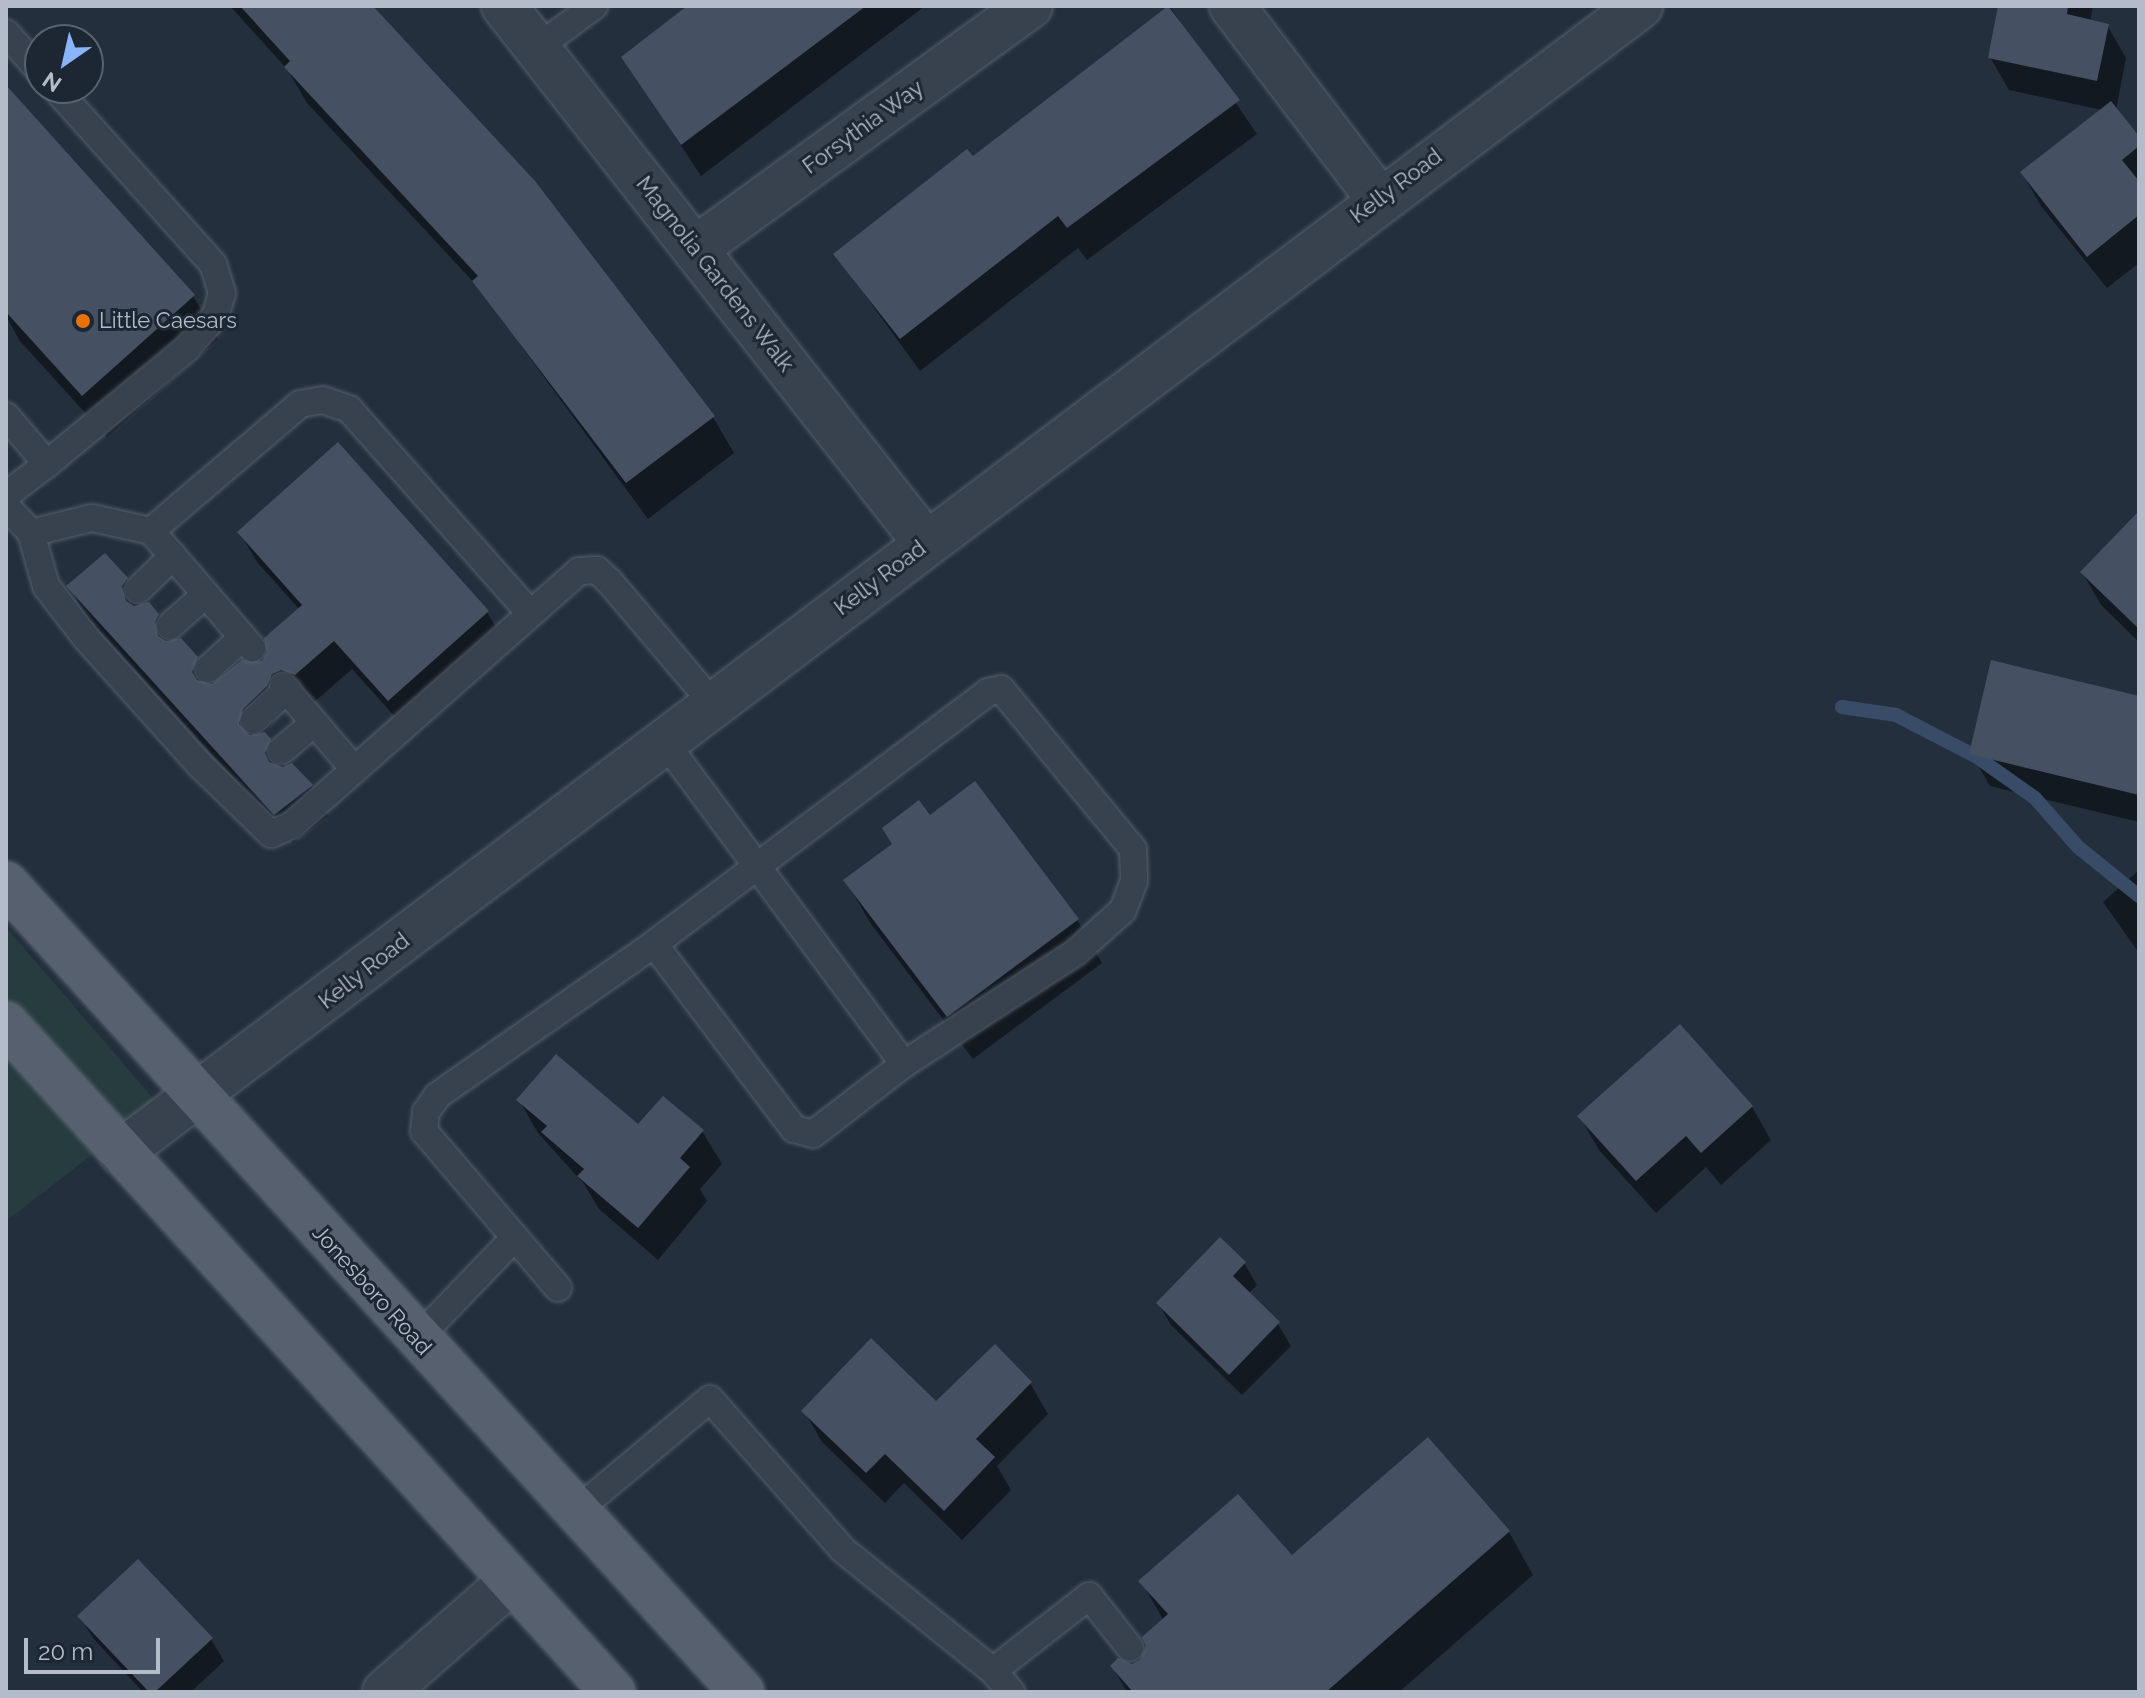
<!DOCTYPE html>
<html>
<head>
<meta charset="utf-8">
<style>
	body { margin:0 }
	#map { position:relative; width:2145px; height:1698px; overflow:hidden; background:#242f3e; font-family:Raleway,sans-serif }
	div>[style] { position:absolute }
	.green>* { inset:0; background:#263c3f }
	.shadow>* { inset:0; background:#0007 }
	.stream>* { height:14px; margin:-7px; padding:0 7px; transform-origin:7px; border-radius:7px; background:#394c67 }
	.building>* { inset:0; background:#455162 }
	.roads { filter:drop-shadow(0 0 2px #565f6c) drop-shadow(0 0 2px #565f6c) }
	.service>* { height:26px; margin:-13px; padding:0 13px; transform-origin:13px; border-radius:13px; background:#38414e }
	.minor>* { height:44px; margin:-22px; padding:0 22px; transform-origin:22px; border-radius:22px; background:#38414e }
	.primary>* { height:44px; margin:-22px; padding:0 22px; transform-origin:22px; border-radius:22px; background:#56606e }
	.dots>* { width:22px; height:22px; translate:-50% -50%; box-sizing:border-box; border:4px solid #1d2633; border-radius:50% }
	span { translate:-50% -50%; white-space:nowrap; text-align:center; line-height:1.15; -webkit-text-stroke:6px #1d2633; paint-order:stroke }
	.street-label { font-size:22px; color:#b4bcc9 }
	.poi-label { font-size:22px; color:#b4bcc9 }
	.left { translate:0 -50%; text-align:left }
	.frame { position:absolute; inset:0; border:8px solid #b4bcc9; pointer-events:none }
	.north { position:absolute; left:24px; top:24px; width:80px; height:80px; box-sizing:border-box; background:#1d2633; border:2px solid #59626f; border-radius:50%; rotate:214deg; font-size:22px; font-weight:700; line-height:32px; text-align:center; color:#b4bcc9 }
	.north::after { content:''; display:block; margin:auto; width:28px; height:36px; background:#8ab4f8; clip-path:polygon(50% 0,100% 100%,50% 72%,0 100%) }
	.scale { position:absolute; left:24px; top:1638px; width:136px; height:36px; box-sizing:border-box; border:4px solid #b4bcc9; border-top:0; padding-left:10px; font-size:24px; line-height:28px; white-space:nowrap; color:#b4bcc9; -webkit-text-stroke:6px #1d2633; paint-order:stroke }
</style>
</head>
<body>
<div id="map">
	<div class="green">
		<div style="clip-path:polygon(6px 927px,158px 1104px,6px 1221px)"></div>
	</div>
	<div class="shadow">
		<div style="clip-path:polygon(230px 6px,370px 6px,713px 417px,734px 453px,648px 519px,478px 287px,307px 103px,287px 69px)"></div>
		<div style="clip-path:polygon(689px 6px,925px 6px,701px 176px,623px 57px)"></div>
		<div style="clip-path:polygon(2001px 6px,2093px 6px,2090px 22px,2107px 25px,2126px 58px,2116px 110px,2139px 139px,2139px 263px,2107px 288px,2041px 206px,2022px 173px,2102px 110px,2009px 90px,1990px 57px)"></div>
		<div style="clip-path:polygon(1170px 7px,1257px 134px,1087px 260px,1078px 248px,920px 371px,836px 255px,972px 159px)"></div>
		<div style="clip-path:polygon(6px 88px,193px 296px,218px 339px,107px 437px,20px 341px,6px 316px)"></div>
		<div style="clip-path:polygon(2139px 514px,2139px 642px,2101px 605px,2082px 572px)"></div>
		<div style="clip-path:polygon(240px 533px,487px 612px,504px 641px,406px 729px,352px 669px,312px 704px,288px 704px,264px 734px,285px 768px,291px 765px,311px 787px,328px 816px,293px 843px,86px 616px,69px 586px,126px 579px,141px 606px,158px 615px,173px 642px,196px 658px,212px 687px,263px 663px,300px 610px,257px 562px)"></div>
		<div style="clip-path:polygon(2139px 698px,2139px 822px,1990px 786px,1971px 753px)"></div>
		<div style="clip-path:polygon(929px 817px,1077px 920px,1102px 963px,973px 1059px,871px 924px,846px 881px)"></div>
		<div style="clip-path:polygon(2139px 870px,2139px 953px,2103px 902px)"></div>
		<div style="clip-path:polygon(519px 1100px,639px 1127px,702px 1131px,722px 1164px,700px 1189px,707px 1201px,658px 1260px,599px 1209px,584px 1184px,538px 1133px)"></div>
		<div style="clip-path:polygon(1752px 1107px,1771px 1140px,1721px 1185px,1706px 1167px,1656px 1213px,1599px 1150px,1580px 1117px)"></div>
		<div style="clip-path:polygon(1244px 1263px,1257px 1285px,1248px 1294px,1278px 1324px,1291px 1346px,1242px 1395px,1171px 1325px,1158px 1303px)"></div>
		<div style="clip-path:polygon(1030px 1383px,1048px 1414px,997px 1466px,1011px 1490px,962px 1540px,904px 1483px,885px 1503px,822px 1442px,804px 1411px,936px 1404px)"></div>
		<div style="clip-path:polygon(1509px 1532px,1533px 1575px,1399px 1692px,1127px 1692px,1112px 1666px,1142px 1662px,1164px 1621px,1141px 1581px)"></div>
		<div style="clip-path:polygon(80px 1616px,211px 1639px,224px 1661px,191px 1692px,143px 1692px,93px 1638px)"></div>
	</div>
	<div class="stream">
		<div style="left:1842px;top:707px;width:55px;rotate:8.4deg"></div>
		<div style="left:1896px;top:715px;width:91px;rotate:27.4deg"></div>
		<div style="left:1977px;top:757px;width:71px;rotate:35.3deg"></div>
		<div style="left:2035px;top:798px;width:65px;rotate:48.7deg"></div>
		<div style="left:2078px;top:847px;width:78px;rotate:38.8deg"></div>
	</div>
	<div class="building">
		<div style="clip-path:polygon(240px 6px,373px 6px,535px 181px,715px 416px,626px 483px,472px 281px,478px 276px,284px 67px,290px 61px)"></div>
		<div style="clip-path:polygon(687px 6px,866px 6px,681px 145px,621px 57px)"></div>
		<div style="clip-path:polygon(1168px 6px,1240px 100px,1067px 228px,1058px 216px,900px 339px,833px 254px,967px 149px,973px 156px)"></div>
		<div style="clip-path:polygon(1998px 6px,2068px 6px,2067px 14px,2109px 24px,2097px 81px,1988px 58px)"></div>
		<div style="clip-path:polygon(6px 85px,195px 295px,82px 396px,6px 312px)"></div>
		<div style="clip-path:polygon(2111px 101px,2139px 136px,2139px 146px,2122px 160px,2139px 181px,2139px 215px,2087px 257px,2020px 172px)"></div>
		<div style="clip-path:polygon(338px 442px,489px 611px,388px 701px,334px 641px,295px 675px,281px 670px,272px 674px,267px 686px,243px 709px,239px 724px,250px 735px,265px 732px,271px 739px,265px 753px,269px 762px,283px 767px,292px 763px,313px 785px,274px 815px,66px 586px,105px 553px,128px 578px,122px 586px,126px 601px,134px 606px,149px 602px,159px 614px,155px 622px,158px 636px,166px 641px,181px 638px,198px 657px,192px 672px,197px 680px,212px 684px,242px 660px,262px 661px,267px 652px,264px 638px,302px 605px,237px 532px)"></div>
		<div style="clip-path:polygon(2139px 511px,2139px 629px,2080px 572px)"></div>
		<div style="clip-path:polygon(1991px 660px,2139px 696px,2139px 795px,1969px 754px)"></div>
		<div style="clip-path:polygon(975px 781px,1079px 919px,947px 1017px,843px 880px,892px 844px,882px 828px,919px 800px,930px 815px)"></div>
		<div style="clip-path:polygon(1680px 1024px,1753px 1106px,1701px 1153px,1686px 1136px,1636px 1181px,1577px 1116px)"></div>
		<div style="clip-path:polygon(556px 1054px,638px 1124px,663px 1096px,704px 1130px,680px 1158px,690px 1167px,638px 1228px,577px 1176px,584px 1169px,541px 1132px,547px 1126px,516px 1100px)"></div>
		<div style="clip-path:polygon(1220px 1237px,1246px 1262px,1233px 1276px,1280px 1322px,1229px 1375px,1156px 1303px)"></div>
		<div style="clip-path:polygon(871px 1338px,936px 1401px,995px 1344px,1032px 1382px,976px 1439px,995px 1457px,944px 1511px,885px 1454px,866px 1473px,801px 1411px)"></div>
		<div style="clip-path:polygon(1428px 1437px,1510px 1531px,1326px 1692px,1133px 1692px,1110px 1666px,1118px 1658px,1132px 1664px,1140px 1660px,1146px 1646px,1142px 1637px,1168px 1614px,1138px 1581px,1238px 1494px,1292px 1555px)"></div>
		<div style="clip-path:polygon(138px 1559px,213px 1638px,155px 1692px,149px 1692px,77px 1616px)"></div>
	</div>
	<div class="roads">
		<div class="service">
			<div style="left:6px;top:33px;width:51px;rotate:48.2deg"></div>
			<div style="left:537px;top:48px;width:71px;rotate:-36.4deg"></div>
			<div style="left:6px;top:416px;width:63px;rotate:49.5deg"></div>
			<div style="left:47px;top:464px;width:51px;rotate:142.9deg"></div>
			<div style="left:47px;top:464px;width:182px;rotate:-39.6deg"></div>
			<div style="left:187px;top:348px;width:44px;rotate:-48.7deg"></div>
			<div style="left:216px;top:315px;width:23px;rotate:-75deg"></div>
			<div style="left:222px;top:293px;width:30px;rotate:-107deg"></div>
			<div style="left:213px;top:264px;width:237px;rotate:-131.9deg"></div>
			<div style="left:6px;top:506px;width:37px;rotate:47deg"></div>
			<div style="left:31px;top:533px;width:55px;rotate:74.2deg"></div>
			<div style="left:46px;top:586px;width:66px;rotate:52.4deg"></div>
			<div style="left:86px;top:638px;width:171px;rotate:48.1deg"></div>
			<div style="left:200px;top:765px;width:99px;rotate:44.2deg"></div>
			<div style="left:271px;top:834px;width:23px;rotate:-23deg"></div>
			<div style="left:292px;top:825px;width:383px;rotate:-41.5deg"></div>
			<div style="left:579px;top:571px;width:18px;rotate:-3deg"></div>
			<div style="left:597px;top:570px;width:16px;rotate:43deg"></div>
			<div style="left:609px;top:581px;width:162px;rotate:49.7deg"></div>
			<div style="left:151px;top:531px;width:196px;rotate:-40.4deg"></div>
			<div style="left:300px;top:404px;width:23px;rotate:-10deg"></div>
			<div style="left:323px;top:400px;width:28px;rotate:19deg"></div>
			<div style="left:349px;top:409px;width:271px;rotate:48.4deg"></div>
			<div style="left:31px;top:533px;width:63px;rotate:-13.8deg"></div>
			<div style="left:92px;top:518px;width:60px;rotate:12.4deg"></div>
			<div style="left:151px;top:531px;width:155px;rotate:49.2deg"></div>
			<div style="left:138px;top:590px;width:49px;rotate:-44.2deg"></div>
			<div style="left:170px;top:626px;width:47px;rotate:-41.5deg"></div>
			<div style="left:208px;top:669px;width:46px;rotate:-42.4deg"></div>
			<div style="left:283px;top:686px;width:109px;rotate:49.5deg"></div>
			<div style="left:1001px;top:689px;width:207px;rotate:50.5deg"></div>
			<div style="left:1133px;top:849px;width:32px;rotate:88deg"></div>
			<div style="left:1134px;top:881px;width:31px;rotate:111deg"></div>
			<div style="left:1123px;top:910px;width:64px;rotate:138.1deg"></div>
			<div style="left:1075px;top:953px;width:204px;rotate:147deg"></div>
			<div style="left:904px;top:1064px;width:115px;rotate:142.4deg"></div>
			<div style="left:813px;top:1134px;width:20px;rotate:-165deg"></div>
			<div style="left:794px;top:1129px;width:232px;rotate:-127.1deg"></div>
			<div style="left:654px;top:944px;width:418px;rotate:-37deg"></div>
			<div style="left:988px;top:692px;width:13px;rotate:-13deg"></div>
			<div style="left:254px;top:720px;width:45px;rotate:-42.3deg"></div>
			<div style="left:664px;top:741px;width:402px;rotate:53.4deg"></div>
			<div style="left:281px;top:751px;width:43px;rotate:-40.3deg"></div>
			<div style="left:558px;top:1288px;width:206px;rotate:-130.5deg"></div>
			<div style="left:424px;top:1131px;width:19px;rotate:-84deg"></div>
			<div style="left:426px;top:1112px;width:19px;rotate:-55deg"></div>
			<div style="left:437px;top:1096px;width:265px;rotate:-35deg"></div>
			<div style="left:417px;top:1339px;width:141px;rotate:-46.1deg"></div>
			<div style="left:574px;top:1513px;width:177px;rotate:-40deg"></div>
			<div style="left:710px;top:1399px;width:201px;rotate:48.6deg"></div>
			<div style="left:843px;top:1550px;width:193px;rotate:38.9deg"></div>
			<div style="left:993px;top:1671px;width:28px;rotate:49deg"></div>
			<div style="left:993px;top:1671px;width:122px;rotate:-38deg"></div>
			<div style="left:1089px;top:1596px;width:66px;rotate:51.7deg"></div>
		</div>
		<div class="minor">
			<div style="left:504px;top:6px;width:683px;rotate:51.84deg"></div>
			<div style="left:1232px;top:6px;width:243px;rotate:52.7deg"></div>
			<div style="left:695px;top:249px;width:414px;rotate:-36deg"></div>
			<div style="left:121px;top:1152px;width:1903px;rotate:-37.03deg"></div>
			<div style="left:385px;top:1692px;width:167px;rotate:-41.3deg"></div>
		</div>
		<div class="primary">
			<div style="left:6px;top:884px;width:1093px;rotate:47.67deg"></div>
			<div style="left:6px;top:1024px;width:903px;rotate:47.74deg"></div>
		</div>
	</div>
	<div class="dots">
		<div style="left:83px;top:321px;background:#e8710a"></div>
	</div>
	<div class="street-label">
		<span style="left:863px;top:127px;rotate:-36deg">Forsythia Way</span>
		<span style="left:1396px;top:186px;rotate:-37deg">Kelly Road</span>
		<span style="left:715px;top:274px;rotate:52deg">Magnolia Gardens Walk</span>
		<span style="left:880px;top:578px;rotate:-37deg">Kelly Road</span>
		<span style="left:364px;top:971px;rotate:-38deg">Kelly Road</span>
		<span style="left:372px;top:1290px;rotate:48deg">Jonesboro Road</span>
	</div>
	<div class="poi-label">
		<span class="left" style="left:99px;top:321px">Little Caesars</span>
	</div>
	<div class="frame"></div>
	<div class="north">N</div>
	<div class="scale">20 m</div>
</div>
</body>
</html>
